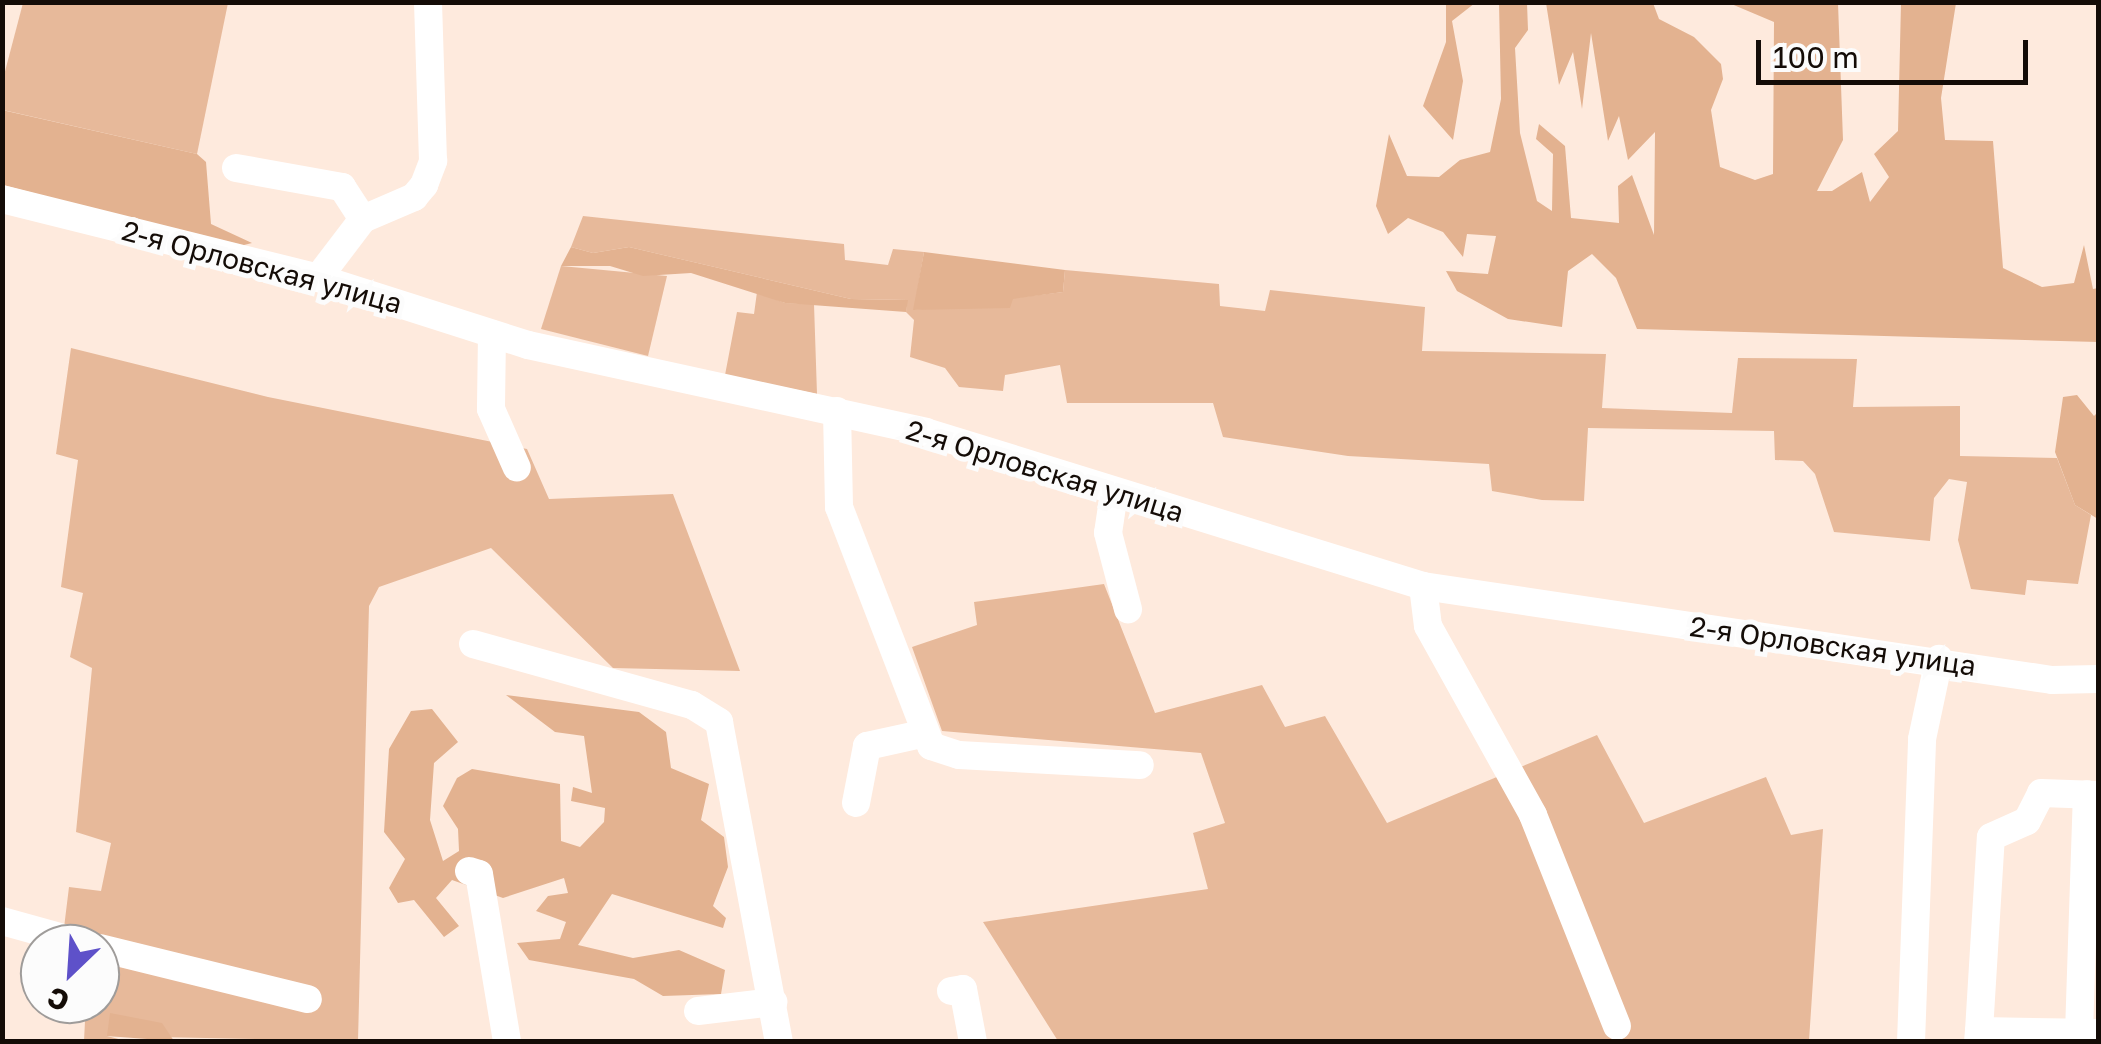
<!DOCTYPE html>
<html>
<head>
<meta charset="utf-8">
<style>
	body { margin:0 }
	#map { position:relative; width:2101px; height:1044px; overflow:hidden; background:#feeadd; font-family:"Golos Text",sans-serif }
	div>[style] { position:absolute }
	.green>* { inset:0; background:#e7b99a }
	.forest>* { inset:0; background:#e3b290 }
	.minor>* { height:28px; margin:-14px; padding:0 14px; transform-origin:14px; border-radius:14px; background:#fff }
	span { translate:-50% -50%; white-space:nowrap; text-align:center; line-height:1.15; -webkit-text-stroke:10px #fcfcfc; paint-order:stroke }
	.street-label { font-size:28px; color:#140c07 }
	.frame { position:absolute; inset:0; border:5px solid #140c07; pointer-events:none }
	.north { position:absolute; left:20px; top:924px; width:100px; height:100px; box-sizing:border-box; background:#fcfcfc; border:2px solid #9f9c9a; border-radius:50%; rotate:205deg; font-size:28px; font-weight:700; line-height:40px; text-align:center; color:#140c07 }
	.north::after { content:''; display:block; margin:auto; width:35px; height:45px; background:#5e51c9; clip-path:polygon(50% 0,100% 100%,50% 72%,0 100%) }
	.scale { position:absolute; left:1756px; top:40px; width:272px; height:45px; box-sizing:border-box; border:5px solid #140c07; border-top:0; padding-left:12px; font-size:30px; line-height:35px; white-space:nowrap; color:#140c07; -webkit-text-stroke:8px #fcfcfc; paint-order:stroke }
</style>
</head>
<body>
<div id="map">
	<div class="green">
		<div style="clip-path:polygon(23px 3px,228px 3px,197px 154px,3px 110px,3px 79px)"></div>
		<div style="clip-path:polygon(583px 216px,844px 244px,845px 260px,888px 265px,893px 249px,924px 252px,914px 310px,1063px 292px,1065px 270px,1219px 284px,1220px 306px,1265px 311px,1270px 290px,1425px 307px,1422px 351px,1606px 354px,1602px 408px,1732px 413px,1738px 358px,1857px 359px,1853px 407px,1960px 406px,1960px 456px,2057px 458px,2075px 505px,2091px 515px,2078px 584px,2027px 580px,2025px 595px,1971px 589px,1958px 540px,1967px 482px,1949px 479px,1934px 498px,1930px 541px,1834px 532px,1815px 474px,1803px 461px,1775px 460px,1774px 431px,1588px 428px,1584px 501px,1542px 500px,1492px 491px,1489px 464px,1348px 456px,1223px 437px,1213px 403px,1067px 403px,1060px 365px,1005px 375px,1003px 391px,959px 387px,945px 368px,910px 357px,914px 320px,906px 312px,907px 300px,851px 299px,629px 247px,593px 253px,571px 247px)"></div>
		<div style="clip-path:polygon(561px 266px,667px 276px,648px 356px,541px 329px)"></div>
		<div style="clip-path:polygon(757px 292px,785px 303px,814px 304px,817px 394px,725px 375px,737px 312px,754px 314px)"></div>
		<div style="clip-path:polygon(71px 348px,268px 397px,527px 449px,549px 499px,673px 494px,740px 671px,613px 668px,491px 548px,379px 587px,369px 606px,358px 1041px,107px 1036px,126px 1041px,84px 1041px,85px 1021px,53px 1011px,54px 1004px,100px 1004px,100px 944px,62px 944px,69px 887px,101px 891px,111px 843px,76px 832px,92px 668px,70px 657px,83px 593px,61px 587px,78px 460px,56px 454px)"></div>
		<div style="clip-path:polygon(1104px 584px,1155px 713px,1262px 685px,1285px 727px,1325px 716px,1387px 823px,1597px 735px,1644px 823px,1766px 777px,1791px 835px,1823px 829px,1809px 1041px,1058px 1041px,983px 922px,1208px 889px,1193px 833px,1225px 823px,1201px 753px,942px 731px,912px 647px,977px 625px,974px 602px)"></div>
	</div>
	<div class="forest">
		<div style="clip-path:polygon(1446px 3px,1475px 3px,1452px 21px,1463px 81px,1453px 140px,1423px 106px,1446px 42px)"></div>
		<div style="clip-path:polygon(1499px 3px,1527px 3px,1528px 30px,1515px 48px,1520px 133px,1537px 201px,1552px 211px,1553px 154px,1536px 139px,1539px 124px,1565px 146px,1571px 218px,1619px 223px,1618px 186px,1632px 175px,1654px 235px,1655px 132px,1628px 160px,1619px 116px,1608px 141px,1591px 33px,1582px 109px,1573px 52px,1559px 85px,1546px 3px,1653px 3px,1659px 19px,1694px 37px,1721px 64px,1723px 79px,1711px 110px,1720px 167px,1755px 180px,1773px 174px,1774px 22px,1729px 3px,1838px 3px,1843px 140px,1817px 191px,1832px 191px,1862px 172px,1870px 202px,1889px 177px,1874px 154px,1898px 131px,1901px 3px,1956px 3px,1941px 98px,1945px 140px,1993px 141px,2003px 268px,2042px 287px,2074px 283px,2084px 245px,2093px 289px,2098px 288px,2098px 342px,1637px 329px,1616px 278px,1592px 254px,1568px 271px,1562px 327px,1508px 319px,1457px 291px,1446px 271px,1488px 274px,1496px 236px,1467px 234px,1463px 257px,1443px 232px,1408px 218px,1388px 234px,1376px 206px,1389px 134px,1407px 176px,1439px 177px,1460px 160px,1490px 152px,1501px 99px)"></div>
		<div style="clip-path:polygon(2px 110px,197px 154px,206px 162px,211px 224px,252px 243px,236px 247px,3px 185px)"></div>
		<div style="clip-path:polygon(571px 247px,593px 253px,629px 247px,851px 299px,908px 300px,906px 312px,785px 303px,691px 273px,643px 276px,610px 266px,561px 266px)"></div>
		<div style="clip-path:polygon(924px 252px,1065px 270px,1063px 292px,1013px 299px,1010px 308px,913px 310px)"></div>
		<div style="clip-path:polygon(2077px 395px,2094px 416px,2098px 412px,2098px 519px,2075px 505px,2055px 452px,2063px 397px)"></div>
		<div style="clip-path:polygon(506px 695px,639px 712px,666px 732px,671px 768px,709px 784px,701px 820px,724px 837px,728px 867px,713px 906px,726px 918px,723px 928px,612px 894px,578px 945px,633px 958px,679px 950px,725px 970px,721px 994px,663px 996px,634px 979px,529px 960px,517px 943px,560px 939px,566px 922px,536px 911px,548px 896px,568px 893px,564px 878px,503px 898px,452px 880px,436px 898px,459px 926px,444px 937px,414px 900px,398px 903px,389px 888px,405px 859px,384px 832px,389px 749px,411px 711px,432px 709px,458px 742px,434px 763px,430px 820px,443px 861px,459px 851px,458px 829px,443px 806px,457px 778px,472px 769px,560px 784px,561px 841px,580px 847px,604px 822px,605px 808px,571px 801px,573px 787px,592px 793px,584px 736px,555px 732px)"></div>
		<div style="clip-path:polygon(110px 1013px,162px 1023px,174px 1041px,107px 1036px)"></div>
	</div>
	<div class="minor">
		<div style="left:236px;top:168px;width:108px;rotate:10.2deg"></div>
		<div style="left:342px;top:187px;width:38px;rotate:57deg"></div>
		<div style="left:2px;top:199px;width:326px;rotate:14deg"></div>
		<div style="left:318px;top:278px;width:220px;rotate:17.7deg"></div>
		<div style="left:528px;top:345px;width:407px;rotate:12.3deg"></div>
		<div style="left:926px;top:432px;width:520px;rotate:17.22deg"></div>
		<div style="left:1423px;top:586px;width:636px;rotate:8.5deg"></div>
		<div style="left:2052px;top:680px;width:46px;rotate:-1.2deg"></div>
		<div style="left:318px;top:278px;width:74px;rotate:-52.7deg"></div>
		<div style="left:363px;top:219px;width:56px;rotate:-23.3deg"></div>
		<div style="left:414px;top:197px;width:16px;rotate:-50deg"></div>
		<div style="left:424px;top:185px;width:26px;rotate:-69deg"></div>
		<div style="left:433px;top:161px;width:159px;rotate:-91.8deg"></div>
		<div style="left:492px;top:334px;width:75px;rotate:90.8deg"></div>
		<div style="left:491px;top:409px;width:64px;rotate:66.2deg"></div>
		<div style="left:837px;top:411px;width:96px;rotate:88.8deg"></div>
		<div style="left:839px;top:507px;width:256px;rotate:68.9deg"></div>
		<div style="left:931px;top:746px;width:29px;rotate:18deg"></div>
		<div style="left:959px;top:755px;width:181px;rotate:3.2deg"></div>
		<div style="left:1114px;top:493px;width:40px;rotate:98.5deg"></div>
		<div style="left:1108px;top:533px;width:79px;rotate:75.3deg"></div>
		<div style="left:1423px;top:586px;width:40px;rotate:82.9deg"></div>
		<div style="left:1428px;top:626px;width:216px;rotate:60.9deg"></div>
		<div style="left:1533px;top:815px;width:227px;rotate:68.3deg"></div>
		<div style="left:473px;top:644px;width:227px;rotate:15.6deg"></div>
		<div style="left:692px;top:705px;width:32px;rotate:32deg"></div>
		<div style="left:719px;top:722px;width:326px;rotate:79.4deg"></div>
		<div style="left:856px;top:803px;width:58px;rotate:-79.1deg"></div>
		<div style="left:867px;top:746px;width:60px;rotate:-12.4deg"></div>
		<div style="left:469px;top:871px;width:10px;rotate:17deg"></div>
		<div style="left:479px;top:874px;width:170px;rotate:80.5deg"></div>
		<div style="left:2px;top:921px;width:86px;rotate:15.5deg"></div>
		<div style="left:100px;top:948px;width:214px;rotate:13.8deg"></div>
		<div style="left:951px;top:991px;width:12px;rotate:-9deg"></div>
		<div style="left:963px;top:989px;width:54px;rotate:79.3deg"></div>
		<div style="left:698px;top:1011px;width:76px;rotate:-6.8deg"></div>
		<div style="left:1979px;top:1031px;width:194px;rotate:-86.5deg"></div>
		<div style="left:1991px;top:837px;width:39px;rotate:-24deg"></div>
		<div style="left:2027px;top:821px;width:31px;rotate:-63deg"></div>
		<div style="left:2041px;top:793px;width:57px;rotate:2deg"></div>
		<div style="left:2079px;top:1033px;width:239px;rotate:-88.1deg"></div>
		<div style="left:1911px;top:1042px;width:303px;rotate:-87.9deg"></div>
		<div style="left:1922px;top:739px;width:82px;rotate:-78deg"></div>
		<div style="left:1978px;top:1042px;width:11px;rotate:-85deg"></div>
		<div style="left:1979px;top:1031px;width:119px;rotate:1deg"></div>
	</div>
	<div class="street-label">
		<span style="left:262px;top:267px;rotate:15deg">2-я Орловская улица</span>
		<span style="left:1045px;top:471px;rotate:17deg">2-я Орловская улица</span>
		<span style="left:1833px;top:646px;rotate:8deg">2-я Орловская улица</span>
	</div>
	<div class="frame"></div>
	<div class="north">С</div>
	<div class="scale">100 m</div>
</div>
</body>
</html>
